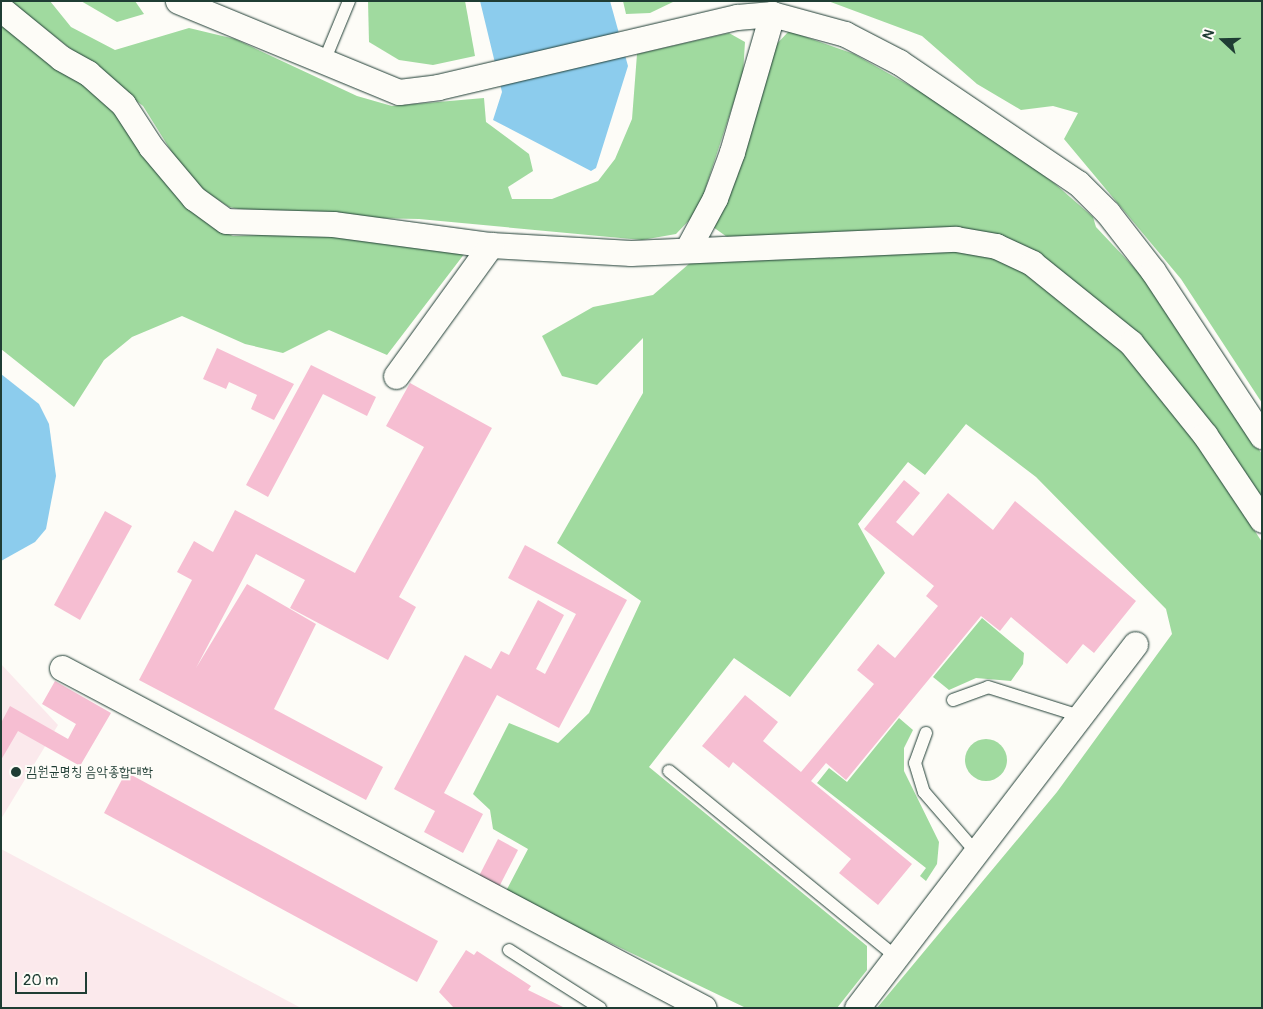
<!DOCTYPE html>
<html>
<head>
<meta charset="utf-8">
<style>
	body { margin:0 }
	#map { position:relative; width:1263px; height:1009px; overflow:hidden; background:#fdfcf7; font-family:Pangolin,"Poor Story",sans-serif }
	div>[style] { position:absolute }
	.built>* { inset:0; background:#fbe9ec }
	.green>* { inset:0; background:#a0da9f }
	.round { border-radius:50% }
	.water>* { inset:0; background:#8ccced }
	.building>* { inset:0; background:#f6bed2 }
	.roads { filter:drop-shadow(0 0 1px #1f3d34) drop-shadow(0 0 1px #1f3d34) }
	.lane>* { height:12px; margin:-6px; padding:0 6px; transform-origin:6px; border-radius:6px; background:#fdfcf7 }
	.street>* { height:25px; margin:-12.5px; padding:0 12.5px; transform-origin:12.5px; border-radius:12.5px; background:#fdfcf7 }
	.dots>* { width:14px; height:14px; translate:-50% -50%; box-sizing:border-box; border:2px solid #fdfcf7; border-radius:50% }
	span { translate:-50% -50%; white-space:nowrap; text-align:center; line-height:1.15; -webkit-text-stroke:4px #fdfcf7; paint-order:stroke }
	.poi-label { font-size:14px; color:#1f3d34 }
	.left { translate:0 -50%; text-align:left }
	.frame { position:absolute; inset:0; border:2px solid #1f3d34; pointer-events:none }
	.north { position:absolute; left:1198px; top:15px; width:50px; height:50px; -webkit-text-stroke:4px #fdfcf7; paint-order:stroke; rotate:291deg; font-size:14px; font-weight:700; line-height:20px; text-align:center; color:#1f3d34 }
	.north::after { content:''; display:block; margin:auto; width:18px; height:22px; background:#1f3d34; clip-path:polygon(50% 0,100% 100%,50% 72%,0 100%) }
	.scale { position:absolute; left:15px; top:972px; width:72px; height:22px; box-sizing:border-box; border:2px solid #1f3d34; border-top:0; padding-left:6px; font-size:15px; line-height:18px; white-space:nowrap; color:#1f3d34; -webkit-text-stroke:4px #fdfcf7; paint-order:stroke }
</style>
</head>
<body>
<div id="map">
	<div class="built">
		<div style="clip-path:polygon(1px 664px,58px 725px,1px 819px)"></div>
		<div style="clip-path:polygon(1px 849px,301px 1008px,1px 1008px)"></div>
	</div>
	<div class="green">
		<div style="clip-path:polygon(10px 1px,50px 1px,71px 27px,115px 50px,189px 28px,235px 39px,357px 96px,392px 106px,484px 98px,486px 122px,529px 154px,533px 171px,508px 187px,512px 199px,552px 199px,598px 181px,615px 159px,632px 119px,637px 54px,729px 33px,745px 42px,743px 74px,698px 211px,676px 234px,642px 240px,419px 219px,274px 216px,229px 207px,202px 189px,178px 162px,143px 106px)"></div>
		<div style="clip-path:polygon(81px 1px,135px 1px,144px 14px,117px 22px)"></div>
		<div style="clip-path:polygon(368px 1px,465px 1px,475px 56px,433px 65px,399px 60px,369px 42px)"></div>
		<div style="clip-path:polygon(623px 1px,675px 1px,650px 13px,626px 14px)"></div>
		<div style="clip-path:polygon(828px 1px,1262px 1px,1262px 403px,1181px 279px,1064px 139px,1078px 113px,1053px 106px,1021px 110px,977px 84px,922px 36px)"></div>
		<div style="clip-path:polygon(1px 24px,55px 69px,86px 85px,117px 113px,180px 199px,212px 227px,233px 236px,340px 232px,465px 253px,387px 355px,329px 330px,283px 353px,245px 344px,182px 316px,132px 337px,104px 360px,74px 407px,1px 349px)"></div>
		<div style="clip-path:polygon(789px 31px,854px 54px,955px 111px,1054px 183px,1093px 217px,1096px 227px,1144px 278px,1262px 454px,1262px 501px,1213px 430px,996px 239px,730px 239px,713px 227px,772px 49px)"></div>
		<div style="clip-path:polygon(956px 249px,992px 255px,1025px 269px,1122px 347px,1200px 446px,1262px 542px,1262px 1008px,877px 1008px,1057px 792px,1172px 634px,1166px 609px,1036px 477px,966px 424px,925px 475px,908px 462px,858px 524px,885px 573px,790px 697px,734px 658px,649px 767px,867px 946px,867px 970px,837px 1008px,746px 1008px,604px 940px,599px 943px,505px 893px,528px 849px,493px 829px,490px 810px,473px 794px,509px 723px,558px 743px,589px 713px,641px 601px,557px 543px,643px 393px,643px 338px,597px 385px,562px 376px,542px 336px,593px 307px,653px 295px,690px 263px)"></div>
		<div style="clip-path:polygon(982px 618px,1024px 653px,1023px 664px,1011px 681px,976px 678px,949px 690px,933px 677px)"></div>
		<div style="clip-path:polygon(899px 718px,913px 730px,904px 748px,904px 771px,939px 842px,937px 864px,926px 881px,920px 876px,926px 868px,817px 783px,829px 768px,847px 782px)"></div>
		<div class="round" style="left:965px;top:739px;width:42px;height:42px"></div>
	</div>
	<div class="water">
		<div style="clip-path:polygon(480px 1px,610px 1px,628px 66px,596px 168px,591px 171px,493px 120px,502px 92px)"></div>
		<div style="clip-path:polygon(1px 374px,39px 404px,49px 424px,56px 476px,46px 529px,35px 542px,1px 561px)"></div>
	</div>
	<div class="building">
		<div style="clip-path:polygon(217px 348px,294px 384px,274px 420px,251px 409px,257px 395px,229px 382px,226px 389px,203px 379px)"></div>
		<div style="clip-path:polygon(311px 365px,376px 397px,367px 416px,323px 394px,268px 497px,246px 485px)"></div>
		<div style="clip-path:polygon(410px 383px,492px 428px,399px 597px,416px 607px,388px 660px,290px 608px,305px 580px,256px 554px,196px 668px,247px 584px,316px 624px,274px 709px,383px 767px,366px 800px,139px 680px,192px 580px,177px 572px,194px 541px,213px 552px,235px 510px,355px 573px,424px 447px,386px 426px)"></div>
		<div style="clip-path:polygon(904px 480px,920px 493px,896px 522px,913px 536px,948px 493px,993px 530px,1015px 501px,1136px 601px,1094px 653px,1083px 644px,1067px 664px,1011px 617px,1000px 631px,981px 616px,846px 780px,826px 763px,811px 781px,912px 864px,878px 905px,839px 873px,851px 859px,733px 762px,729px 768px,702px 746px,745px 695px,778px 722px,763px 741px,801px 772px,874px 684px,857px 670px,878px 644px,895px 658px,938px 606px,926px 596px,934px 586px,864px 529px)"></div>
		<div style="clip-path:polygon(105px 511px,132px 526px,80px 620px,54px 605px)"></div>
		<div style="clip-path:polygon(525px 545px,627px 600px,559px 728px,497px 695px,444px 793px,483px 814px,463px 853px,424px 832px,435px 811px,394px 789px,465px 655px,491px 669px,501px 651px,509px 655px,538px 600px,564px 615px,536px 669px,545px 674px,576px 614px,508px 578px)"></div>
		<div style="clip-path:polygon(55px 681px,111px 713px,80px 766px,18px 731px,1px 760px,1px 723px,10px 706px,68px 739px,76px 724px,42px 704px)"></div>
		<div style="clip-path:polygon(126px 772px,438px 941px,417px 982px,104px 813px)"></div>
		<div style="clip-path:polygon(498px 839px,518px 850px,499px 887px,479px 876px)"></div>
		<div style="clip-path:polygon(466px 950px,474px 955px,477px 951px,531px 986px,528px 990px,565px 1008px,454px 1008px,439px 992px)"></div>
	</div>
	<div class="roads">
		<div class="lane">
			<div style="left:325px;top:59px;width:63px;rotate:-67.5deg"></div>
			<div style="left:953px;top:700px;width:37px;rotate:-20deg"></div>
			<div style="left:988px;top:687px;width:96px;rotate:17.5deg"></div>
			<div style="left:926px;top:733px;width:32px;rotate:110deg"></div>
			<div style="left:915px;top:763px;width:30px;rotate:73deg"></div>
			<div style="left:924px;top:792px;width:79px;rotate:49.1deg"></div>
			<div style="left:669px;top:771px;width:293px;rotate:39.3deg"></div>
			<div style="left:509px;top:950px;width:108px;rotate:32.5deg"></div>
		</div>
		<div class="street">
			<div style="left:178px;top:1px;width:239px;rotate:22.4deg"></div>
			<div style="left:399px;top:92px;width:39px;rotate:-7deg"></div>
			<div style="left:438px;top:87px;width:307px;rotate:-13.2deg"></div>
			<div style="left:737px;top:17px;width:35px;rotate:-5deg"></div>
			<div style="left:772px;top:14px;width:76px;rotate:15.3deg"></div>
			<div style="left:845px;top:34px;width:61px;rotate:27.4deg"></div>
			<div style="left:899px;top:62px;width:216px;rotate:34.1deg"></div>
			<div style="left:1078px;top:183px;width:42px;rotate:45deg"></div>
			<div style="left:1108px;top:213px;width:73px;rotate:52.2deg"></div>
			<div style="left:1153px;top:271px;width:198px;rotate:56.6deg"></div>
			<div style="left:1px;top:9px;width:77px;rotate:39.2deg"></div>
			<div style="left:61px;top:58px;width:31px;rotate:29deg"></div>
			<div style="left:88px;top:73px;width:47px;rotate:41.5deg"></div>
			<div style="left:123px;top:104px;width:51px;rotate:56.9deg"></div>
			<div style="left:151px;top:147px;width:67px;rotate:49.9deg"></div>
			<div style="left:194px;top:198px;width:39px;rotate:36deg"></div>
			<div style="left:226px;top:221px;width:107px;rotate:1.6deg"></div>
			<div style="left:333px;top:224px;width:159px;rotate:7.6deg"></div>
			<div style="left:491px;top:245px;width:140px;rotate:3.3deg"></div>
			<div style="left:631px;top:253px;width:325px;rotate:-2.5deg"></div>
			<div style="left:956px;top:239px;width:41px;rotate:9.9deg"></div>
			<div style="left:996px;top:246px;width:40px;rotate:25deg"></div>
			<div style="left:1032px;top:263px;width:127px;rotate:38.9deg"></div>
			<div style="left:1131px;top:343px;width:118px;rotate:51.2deg"></div>
			<div style="left:1205px;top:435px;width:102px;rotate:56.2deg"></div>
			<div style="left:687px;top:250px;width:59px;rotate:-61.7deg"></div>
			<div style="left:715px;top:198px;width:49px;rotate:-69.7deg"></div>
			<div style="left:732px;top:152px;width:144px;rotate:-73.8deg"></div>
			<div style="left:396px;top:376px;width:162px;rotate:-54.1deg"></div>
			<div style="left:62px;top:668px;width:726px;rotate:27.91deg"></div>
			<div style="left:857px;top:1008px;width:458px;rotate:-52.6deg"></div>
		</div>
	</div>
	<div class="dots">
		<div style="left:16px;top:772px;background:#1f3d34"></div>
	</div>
	<div class="poi-label">
		<span class="left" style="left:26px;top:772px">김원균명칭 음악종합대학</span>
	</div>
	<div class="frame"></div>
	<div class="north">N</div>
	<div class="scale">20 m</div>
</div>
</body>
</html>
